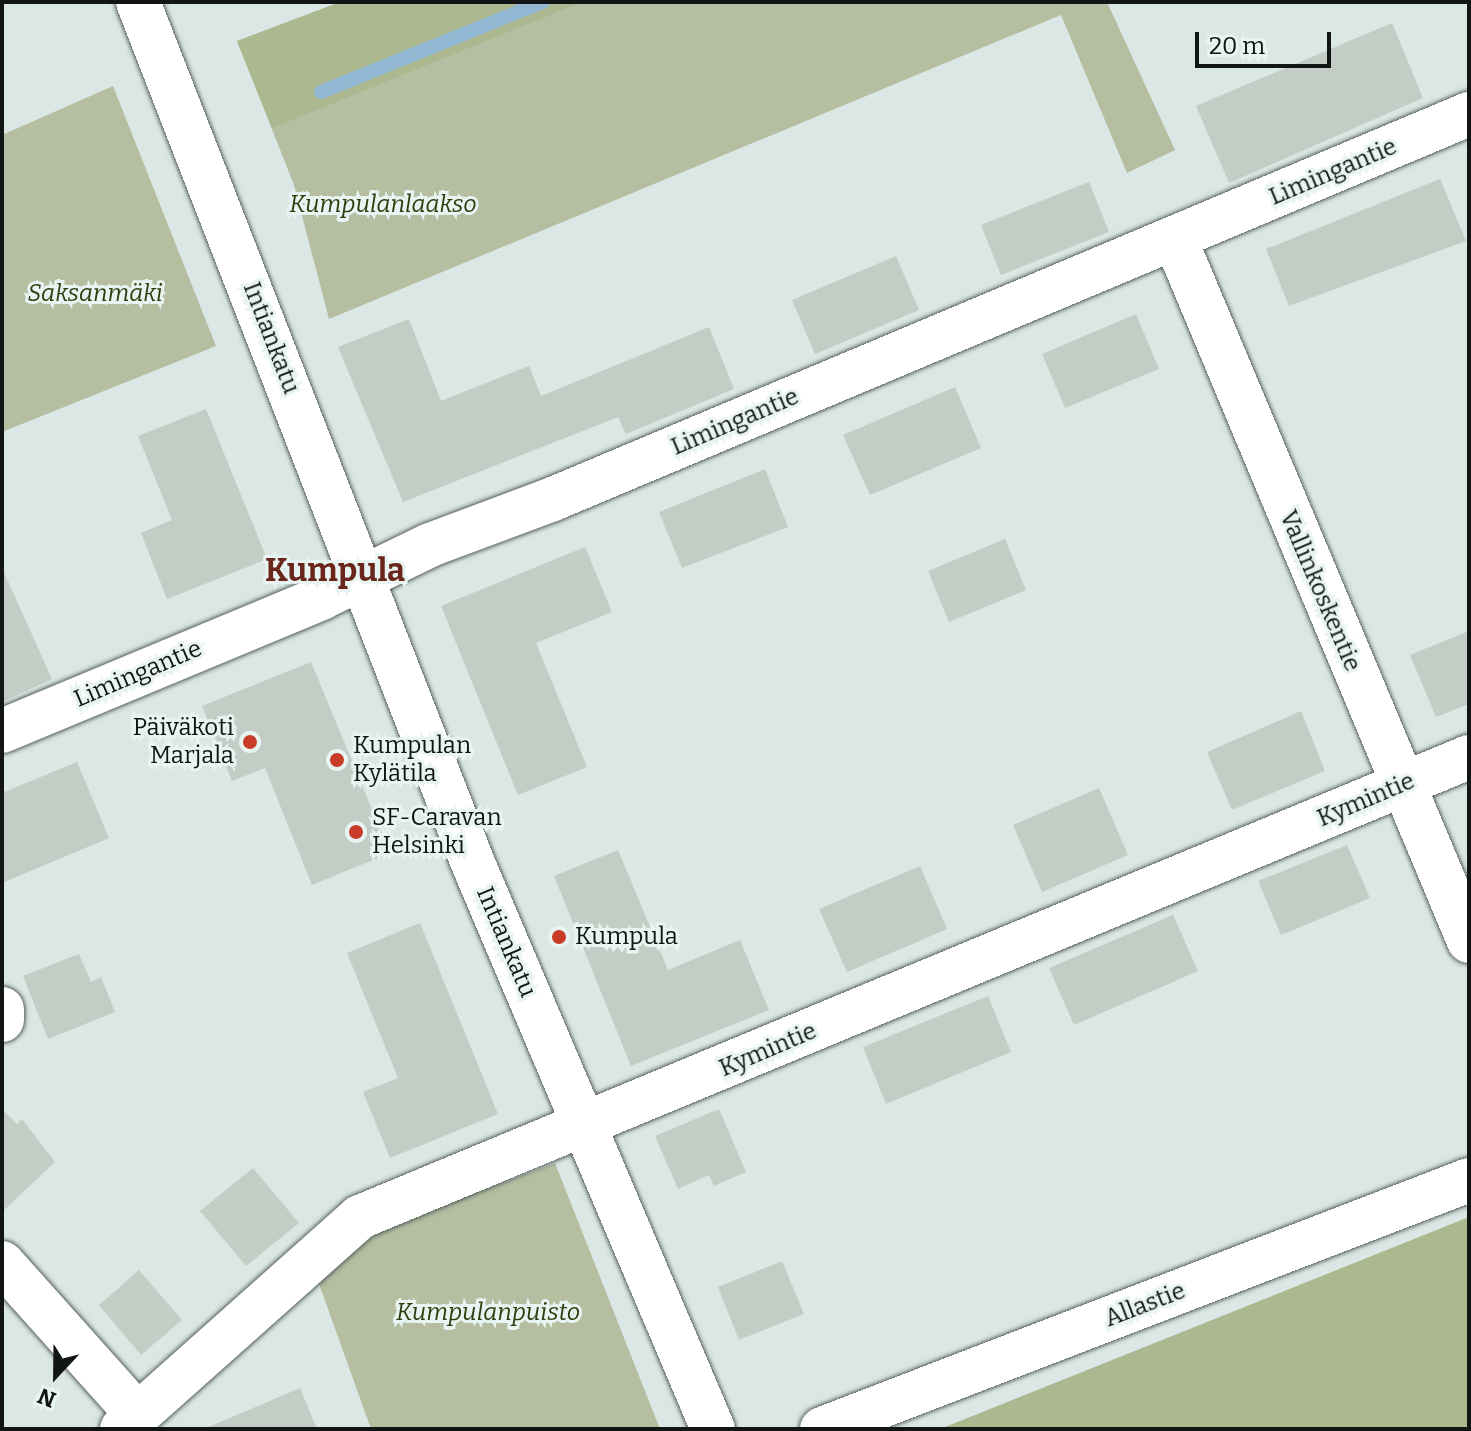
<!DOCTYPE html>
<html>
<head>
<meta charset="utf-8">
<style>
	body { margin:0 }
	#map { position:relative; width:1471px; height:1431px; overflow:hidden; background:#dbe7e4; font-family:Bitter,serif }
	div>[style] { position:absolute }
	.green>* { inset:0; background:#b5bea1 }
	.forest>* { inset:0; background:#acb890 }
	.stream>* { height:14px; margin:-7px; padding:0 7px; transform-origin:7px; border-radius:7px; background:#92b7d3 }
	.building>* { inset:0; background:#c3ccc5 }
	.roads { filter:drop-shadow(0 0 2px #56615f) drop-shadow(0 0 2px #56615f) }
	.minor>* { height:44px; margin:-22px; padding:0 22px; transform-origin:22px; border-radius:22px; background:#fff }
	.dots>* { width:22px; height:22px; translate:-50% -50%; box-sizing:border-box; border:4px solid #e8f4f2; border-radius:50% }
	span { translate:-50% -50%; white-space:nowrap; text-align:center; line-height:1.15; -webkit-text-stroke:6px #e8f4f2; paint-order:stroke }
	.street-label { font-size:24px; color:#111514 }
	.park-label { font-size:24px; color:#323d0e; font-style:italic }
	.poi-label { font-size:24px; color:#111514 }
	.right { translate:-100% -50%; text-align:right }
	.left { translate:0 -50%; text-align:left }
	.district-label { font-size:32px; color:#6a261b; font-weight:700 }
	.frame { position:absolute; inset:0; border:4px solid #111514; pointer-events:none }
	.north { position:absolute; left:16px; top:1335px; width:80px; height:80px; -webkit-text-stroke:6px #e8f4f2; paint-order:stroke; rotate:202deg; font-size:22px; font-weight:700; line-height:32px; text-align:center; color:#111514 }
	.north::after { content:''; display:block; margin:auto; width:28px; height:36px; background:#111514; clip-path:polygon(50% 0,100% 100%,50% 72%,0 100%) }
	.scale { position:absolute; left:1195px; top:32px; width:136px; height:36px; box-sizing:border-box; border:4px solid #111514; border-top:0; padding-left:10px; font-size:24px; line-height:28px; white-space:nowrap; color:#111514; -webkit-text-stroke:6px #e8f4f2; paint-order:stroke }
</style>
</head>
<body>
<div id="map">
	<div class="green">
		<div style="clip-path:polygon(342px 2px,1107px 2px,1175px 150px,1127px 173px,1061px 15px,329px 319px,294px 185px,237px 41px)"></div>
		<div style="clip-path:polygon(113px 86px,216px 346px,2px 432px,2px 135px)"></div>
		<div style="clip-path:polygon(555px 1163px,660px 1429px,371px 1429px,318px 1281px,383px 1228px)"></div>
	</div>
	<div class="forest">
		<div style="clip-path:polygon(340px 2px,582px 2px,272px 128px,237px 41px)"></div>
		<div style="clip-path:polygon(1469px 1217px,1469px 1429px,940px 1429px)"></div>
	</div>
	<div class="stream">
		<div style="left:321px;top:92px;width:240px;rotate:-22.1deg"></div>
	</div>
	<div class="building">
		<div style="clip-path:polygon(1392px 23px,1423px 98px,1229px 183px,1196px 106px)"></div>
		<div style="clip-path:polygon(1440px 179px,1466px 241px,1289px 306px,1266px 249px)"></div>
		<div style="clip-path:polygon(1089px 182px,1109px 232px,1001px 275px,981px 225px)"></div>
		<div style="clip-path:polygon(896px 256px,919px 310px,815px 354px,792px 300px)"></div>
		<div style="clip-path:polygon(1136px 314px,1159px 369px,1065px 408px,1042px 354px)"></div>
		<div style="clip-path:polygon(409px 319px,441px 401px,529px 366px,541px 396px,709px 327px,734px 389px,626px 434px,618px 417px,403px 502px,338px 347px)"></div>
		<div style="clip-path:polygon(955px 387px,981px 448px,870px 495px,843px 435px)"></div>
		<div style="clip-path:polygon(206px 409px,267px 559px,167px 599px,141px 533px,172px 520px,138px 436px)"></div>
		<div style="clip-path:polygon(765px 469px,788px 527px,682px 568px,659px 512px)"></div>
		<div style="clip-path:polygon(1005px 539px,1026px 590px,949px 622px,928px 571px)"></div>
		<div style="clip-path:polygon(585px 547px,612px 612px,536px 643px,587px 767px,518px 795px,441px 606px)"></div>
		<div style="clip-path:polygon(2px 568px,52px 679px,2px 702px)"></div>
		<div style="clip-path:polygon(1469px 631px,1469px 704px,1436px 717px,1410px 655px)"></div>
		<div style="clip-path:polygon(311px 662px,390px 853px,312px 885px,265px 768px,232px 781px,202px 706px)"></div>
		<div style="clip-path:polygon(1301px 711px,1325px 771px,1232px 810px,1207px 752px)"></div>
		<div style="clip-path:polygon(77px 762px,109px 838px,2px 883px,2px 793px)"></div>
		<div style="clip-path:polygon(1099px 788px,1128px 855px,1042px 892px,1013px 825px)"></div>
		<div style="clip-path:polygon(1347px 845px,1370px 898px,1281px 935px,1258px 881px)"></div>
		<div style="clip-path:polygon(618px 850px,668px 970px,740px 940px,769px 1010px,631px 1066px,554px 876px)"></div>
		<div style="clip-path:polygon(920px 866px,947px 929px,847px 972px,819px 909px)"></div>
		<div style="clip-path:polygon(1173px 915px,1198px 971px,1074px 1025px,1049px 968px)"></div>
		<div style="clip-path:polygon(420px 923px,498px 1114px,390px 1158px,363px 1092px,398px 1078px,347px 953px)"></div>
		<div style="clip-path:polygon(79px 954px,91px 982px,101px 977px,115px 1012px,48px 1039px,23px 976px)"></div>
		<div style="clip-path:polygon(988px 996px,1011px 1052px,886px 1104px,863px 1047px)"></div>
		<div style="clip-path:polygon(2px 1109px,17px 1124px,22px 1119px,55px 1162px,2px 1212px)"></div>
		<div style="clip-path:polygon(719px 1109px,746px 1172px,714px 1186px,709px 1175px,678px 1189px,655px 1136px)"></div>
		<div style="clip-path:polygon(253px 1168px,299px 1223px,246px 1266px,200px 1211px)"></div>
		<div style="clip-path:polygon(782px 1261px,804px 1314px,739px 1340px,718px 1287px)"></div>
		<div style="clip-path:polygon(139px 1270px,182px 1320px,141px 1355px,99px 1305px)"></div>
		<div style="clip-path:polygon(300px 1388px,317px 1429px,204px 1429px)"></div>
	</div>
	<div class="roads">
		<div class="minor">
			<div style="left:138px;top:2px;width:922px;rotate:68.75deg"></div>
			<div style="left:472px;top:861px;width:617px;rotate:67.01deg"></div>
			<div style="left:1175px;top:239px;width:761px;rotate:67.28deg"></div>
			<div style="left:2px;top:731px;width:346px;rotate:-22.6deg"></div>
			<div style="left:321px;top:598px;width:121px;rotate:-25.9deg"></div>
			<div style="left:430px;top:545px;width:131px;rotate:-20.5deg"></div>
			<div style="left:553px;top:499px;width:994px;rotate:-22.8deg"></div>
			<div style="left:2px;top:1009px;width:11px;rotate:90deg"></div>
			<div style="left:2px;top:1263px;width:204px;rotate:48.2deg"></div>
			<div style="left:122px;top:1429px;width:319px;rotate:-41.7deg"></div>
			<div style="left:360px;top:1217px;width:1201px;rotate:-22.53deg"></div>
			<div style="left:822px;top:1429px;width:693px;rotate:-21.05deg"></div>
		</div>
	</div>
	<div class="dots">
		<div style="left:250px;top:742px;background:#c83c28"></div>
		<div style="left:337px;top:760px;background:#c83c28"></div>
		<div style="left:356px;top:832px;background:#c83c28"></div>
		<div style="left:559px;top:937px;background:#c83c28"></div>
	</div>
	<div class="street-label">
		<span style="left:1333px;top:172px;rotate:-23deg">Limingantie</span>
		<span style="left:271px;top:338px;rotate:69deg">Intiankatu</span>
		<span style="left:735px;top:422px;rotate:-23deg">Limingantie</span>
		<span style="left:1320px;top:591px;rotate:67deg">Vallinkoskentie</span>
		<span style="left:138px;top:674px;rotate:-23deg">Limingantie</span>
		<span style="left:1366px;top:800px;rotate:-23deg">Kymintie</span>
		<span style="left:506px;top:942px;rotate:67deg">Intiankatu</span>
		<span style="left:768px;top:1050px;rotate:-23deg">Kymintie</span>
		<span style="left:1145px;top:1305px;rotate:-21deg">Allastie</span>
	</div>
	<div class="park-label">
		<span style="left:383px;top:205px">Kumpulanlaakso</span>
		<span style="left:95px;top:294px">Saksanmäki</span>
		<span style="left:488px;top:1313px">Kumpulanpuisto</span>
	</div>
	<div class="poi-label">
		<span class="right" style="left:234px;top:742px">Päiväkoti<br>Marjala</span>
		<span class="left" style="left:353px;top:760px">Kumpulan<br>Kylätila</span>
		<span class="left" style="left:372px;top:832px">SF-Caravan<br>Helsinki</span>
		<span class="left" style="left:575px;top:937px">Kumpula</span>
	</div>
	<div class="district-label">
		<span style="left:335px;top:570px">Kumpula</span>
	</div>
	<div class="frame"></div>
	<div class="north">N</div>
	<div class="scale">20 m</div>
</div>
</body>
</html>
